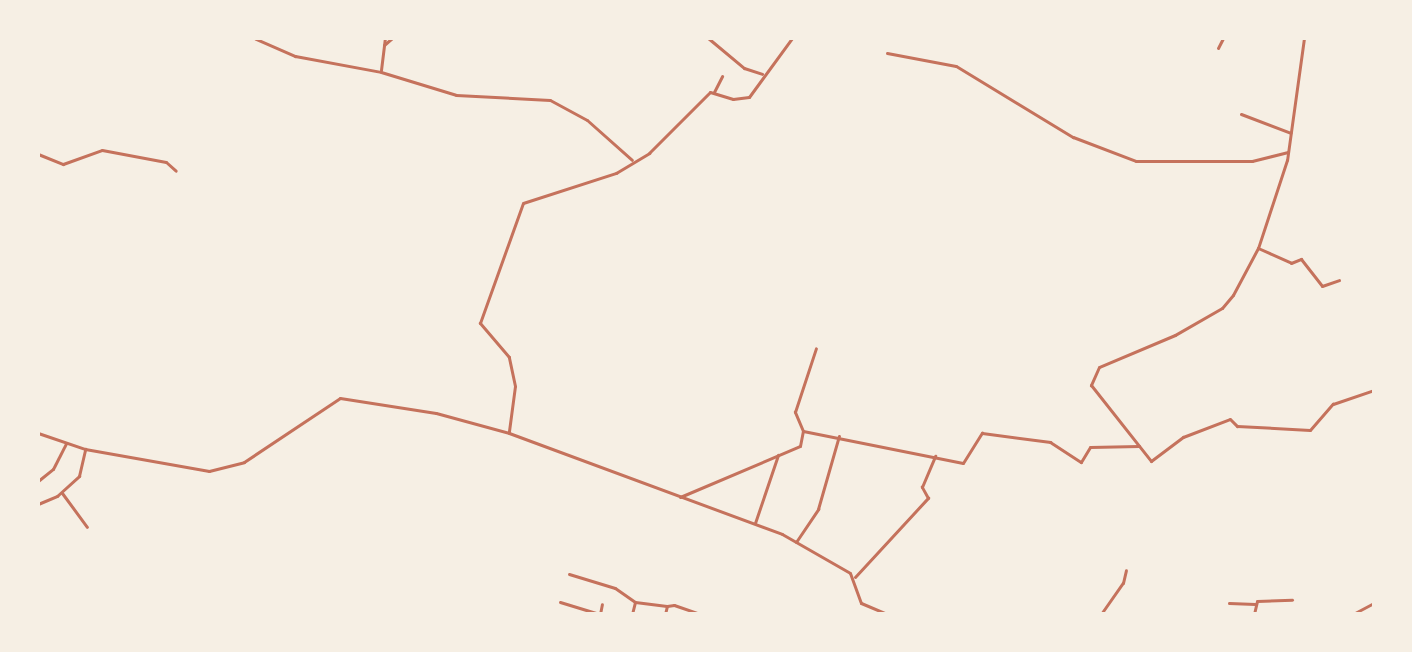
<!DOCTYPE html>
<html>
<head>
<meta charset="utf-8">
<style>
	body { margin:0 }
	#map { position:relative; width:1412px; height:652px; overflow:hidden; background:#f6efe4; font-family:Helvetica,sans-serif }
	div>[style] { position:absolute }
	.minor>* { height:3px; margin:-1.5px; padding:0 1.5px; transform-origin:1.5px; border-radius:1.5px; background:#c5725c }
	span { translate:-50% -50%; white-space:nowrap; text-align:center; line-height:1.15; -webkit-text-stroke:8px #f6efe4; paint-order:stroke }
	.frame { position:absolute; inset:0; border:40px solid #f6efe4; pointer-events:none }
</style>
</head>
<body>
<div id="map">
	<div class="minor">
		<div style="left:254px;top:38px;width:45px;rotate:23.7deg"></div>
		<div style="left:295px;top:56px;width:87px;rotate:10.5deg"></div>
		<div style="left:381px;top:72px;width:78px;rotate:17deg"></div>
		<div style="left:456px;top:95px;width:94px;rotate:3deg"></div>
		<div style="left:550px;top:100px;width:42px;rotate:28.4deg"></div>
		<div style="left:587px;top:120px;width:60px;rotate:41.6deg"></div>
		<div style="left:708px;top:38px;width:47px;rotate:39.8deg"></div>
		<div style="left:744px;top:68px;width:19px;rotate:18deg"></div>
		<div style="left:1304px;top:38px;width:123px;rotate:97.9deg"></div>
		<div style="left:1287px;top:160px;width:93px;rotate:108.2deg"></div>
		<div style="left:1258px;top:248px;width:53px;rotate:118deg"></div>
		<div style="left:1233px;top:295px;width:17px;rotate:130deg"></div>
		<div style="left:1222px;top:308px;width:54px;rotate:150.1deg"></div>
		<div style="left:1175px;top:335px;width:82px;rotate:157.2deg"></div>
		<div style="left:1099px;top:367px;width:20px;rotate:114deg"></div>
		<div style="left:1091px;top:385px;width:97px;rotate:51.7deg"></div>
		<div style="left:1151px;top:461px;width:40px;rotate:-37deg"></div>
		<div style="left:1183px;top:437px;width:50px;rotate:-21deg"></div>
		<div style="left:1230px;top:419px;width:10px;rotate:45deg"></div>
		<div style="left:1237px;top:426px;width:73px;rotate:3.1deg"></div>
		<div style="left:1310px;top:430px;width:35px;rotate:-49deg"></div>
		<div style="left:1333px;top:404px;width:43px;rotate:-18.9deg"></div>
		<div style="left:384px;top:45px;width:11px;rotate:-41deg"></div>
		<div style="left:1218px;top:48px;width:11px;rotate:-63deg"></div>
		<div style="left:887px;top:53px;width:70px;rotate:10.7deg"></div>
		<div style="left:956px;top:66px;width:137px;rotate:31.3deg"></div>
		<div style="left:1073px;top:137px;width:67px;rotate:20.9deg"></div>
		<div style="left:1136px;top:161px;width:116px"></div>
		<div style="left:1252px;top:161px;width:37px;rotate:-14deg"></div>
		<div style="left:381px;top:70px;width:32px;rotate:-83deg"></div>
		<div style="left:714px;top:92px;width:18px;rotate:-63deg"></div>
		<div style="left:1241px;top:114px;width:53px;rotate:20.8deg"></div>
		<div style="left:38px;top:154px;width:27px;rotate:22deg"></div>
		<div style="left:63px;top:164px;width:41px;rotate:-19.7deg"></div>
		<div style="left:102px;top:150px;width:65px;rotate:10.6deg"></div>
		<div style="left:166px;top:162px;width:13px;rotate:42deg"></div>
		<div style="left:1258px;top:248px;width:36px;rotate:24deg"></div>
		<div style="left:1291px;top:263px;width:11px;rotate:-22deg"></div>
		<div style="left:1301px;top:259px;width:34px;rotate:52deg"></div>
		<div style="left:1322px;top:286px;width:18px;rotate:-19deg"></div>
		<div style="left:509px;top:431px;width:45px;rotate:-82.4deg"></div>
		<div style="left:515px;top:386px;width:30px;rotate:-102deg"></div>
		<div style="left:509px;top:357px;width:45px;rotate:-130.5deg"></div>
		<div style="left:480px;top:323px;width:127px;rotate:-70.3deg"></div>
		<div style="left:523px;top:203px;width:98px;rotate:-17.9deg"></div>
		<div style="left:616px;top:173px;width:39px;rotate:-31deg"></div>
		<div style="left:649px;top:153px;width:86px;rotate:-45deg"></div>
		<div style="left:710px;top:92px;width:24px;rotate:17deg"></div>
		<div style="left:733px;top:99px;width:16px;rotate:-7deg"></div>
		<div style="left:749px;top:97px;width:73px;rotate:-53.9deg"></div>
		<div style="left:803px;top:431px;width:21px;rotate:-113deg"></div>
		<div style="left:795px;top:412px;width:67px;rotate:-71.8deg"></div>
		<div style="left:38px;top:433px;width:50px;rotate:18.8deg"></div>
		<div style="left:85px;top:449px;width:126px;rotate:10.1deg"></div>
		<div style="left:209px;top:471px;width:36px;rotate:-14deg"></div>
		<div style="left:244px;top:462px;width:115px;rotate:-33.7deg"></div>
		<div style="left:340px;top:398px;width:97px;rotate:8.9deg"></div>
		<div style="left:436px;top:413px;width:76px;rotate:15.3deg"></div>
		<div style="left:509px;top:433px;width:291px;rotate:20.3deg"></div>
		<div style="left:782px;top:534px;width:78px;rotate:29.8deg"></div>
		<div style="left:850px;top:573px;width:32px;rotate:70deg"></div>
		<div style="left:861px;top:603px;width:28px;rotate:23deg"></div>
		<div style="left:38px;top:481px;width:19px;rotate:-39deg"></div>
		<div style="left:53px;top:469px;width:29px;rotate:-63deg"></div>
		<div style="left:62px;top:493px;width:42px;rotate:53.7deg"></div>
		<div style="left:680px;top:497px;width:130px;rotate:-23deg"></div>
		<div style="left:800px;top:446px;width:15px;rotate:-79deg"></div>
		<div style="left:803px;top:431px;width:163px;rotate:11.3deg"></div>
		<div style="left:963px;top:463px;width:36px;rotate:-58deg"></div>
		<div style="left:982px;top:433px;width:69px;rotate:7.5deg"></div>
		<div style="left:1050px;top:442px;width:37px;rotate:33deg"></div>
		<div style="left:1081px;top:462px;width:17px;rotate:-59deg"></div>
		<div style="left:1090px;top:447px;width:49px;rotate:-1.2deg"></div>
		<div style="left:38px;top:504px;width:21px;rotate:-23deg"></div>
		<div style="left:57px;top:496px;width:30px;rotate:-42deg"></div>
		<div style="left:79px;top:476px;width:28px;rotate:-77deg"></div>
		<div style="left:755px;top:523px;width:72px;rotate:-71.3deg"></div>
		<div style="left:796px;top:542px;width:40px;rotate:-56deg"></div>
		<div style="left:818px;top:509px;width:76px;rotate:-74deg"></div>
		<div style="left:569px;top:574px;width:48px;rotate:16.9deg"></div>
		<div style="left:615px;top:588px;width:24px;rotate:35deg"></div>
		<div style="left:635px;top:602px;width:32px;rotate:7deg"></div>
		<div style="left:855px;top:577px;width:108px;rotate:-47.3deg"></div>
		<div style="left:928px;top:498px;width:13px;rotate:-119deg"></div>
		<div style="left:922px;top:487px;width:34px;rotate:-67deg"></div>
		<div style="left:560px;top:602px;width:41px;rotate:17.1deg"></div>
		<div style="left:1229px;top:603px;width:26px;rotate:2deg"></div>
		<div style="left:600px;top:614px;width:10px;rotate:-79deg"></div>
		<div style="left:632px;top:614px;width:12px;rotate:-76deg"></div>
		<div style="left:665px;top:614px;width:8px;rotate:-76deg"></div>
		<div style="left:667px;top:606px;width:7px;rotate:-8deg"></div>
		<div style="left:674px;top:605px;width:28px;rotate:19deg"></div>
		<div style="left:1101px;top:614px;width:38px;rotate:-55deg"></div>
		<div style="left:1123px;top:583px;width:13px;rotate:-77deg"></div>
		<div style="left:1254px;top:614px;width:13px;rotate:-77deg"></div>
		<div style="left:1257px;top:601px;width:35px;rotate:-2deg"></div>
		<div style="left:1353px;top:614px;width:24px;rotate:-28deg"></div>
	</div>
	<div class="frame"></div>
</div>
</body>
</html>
